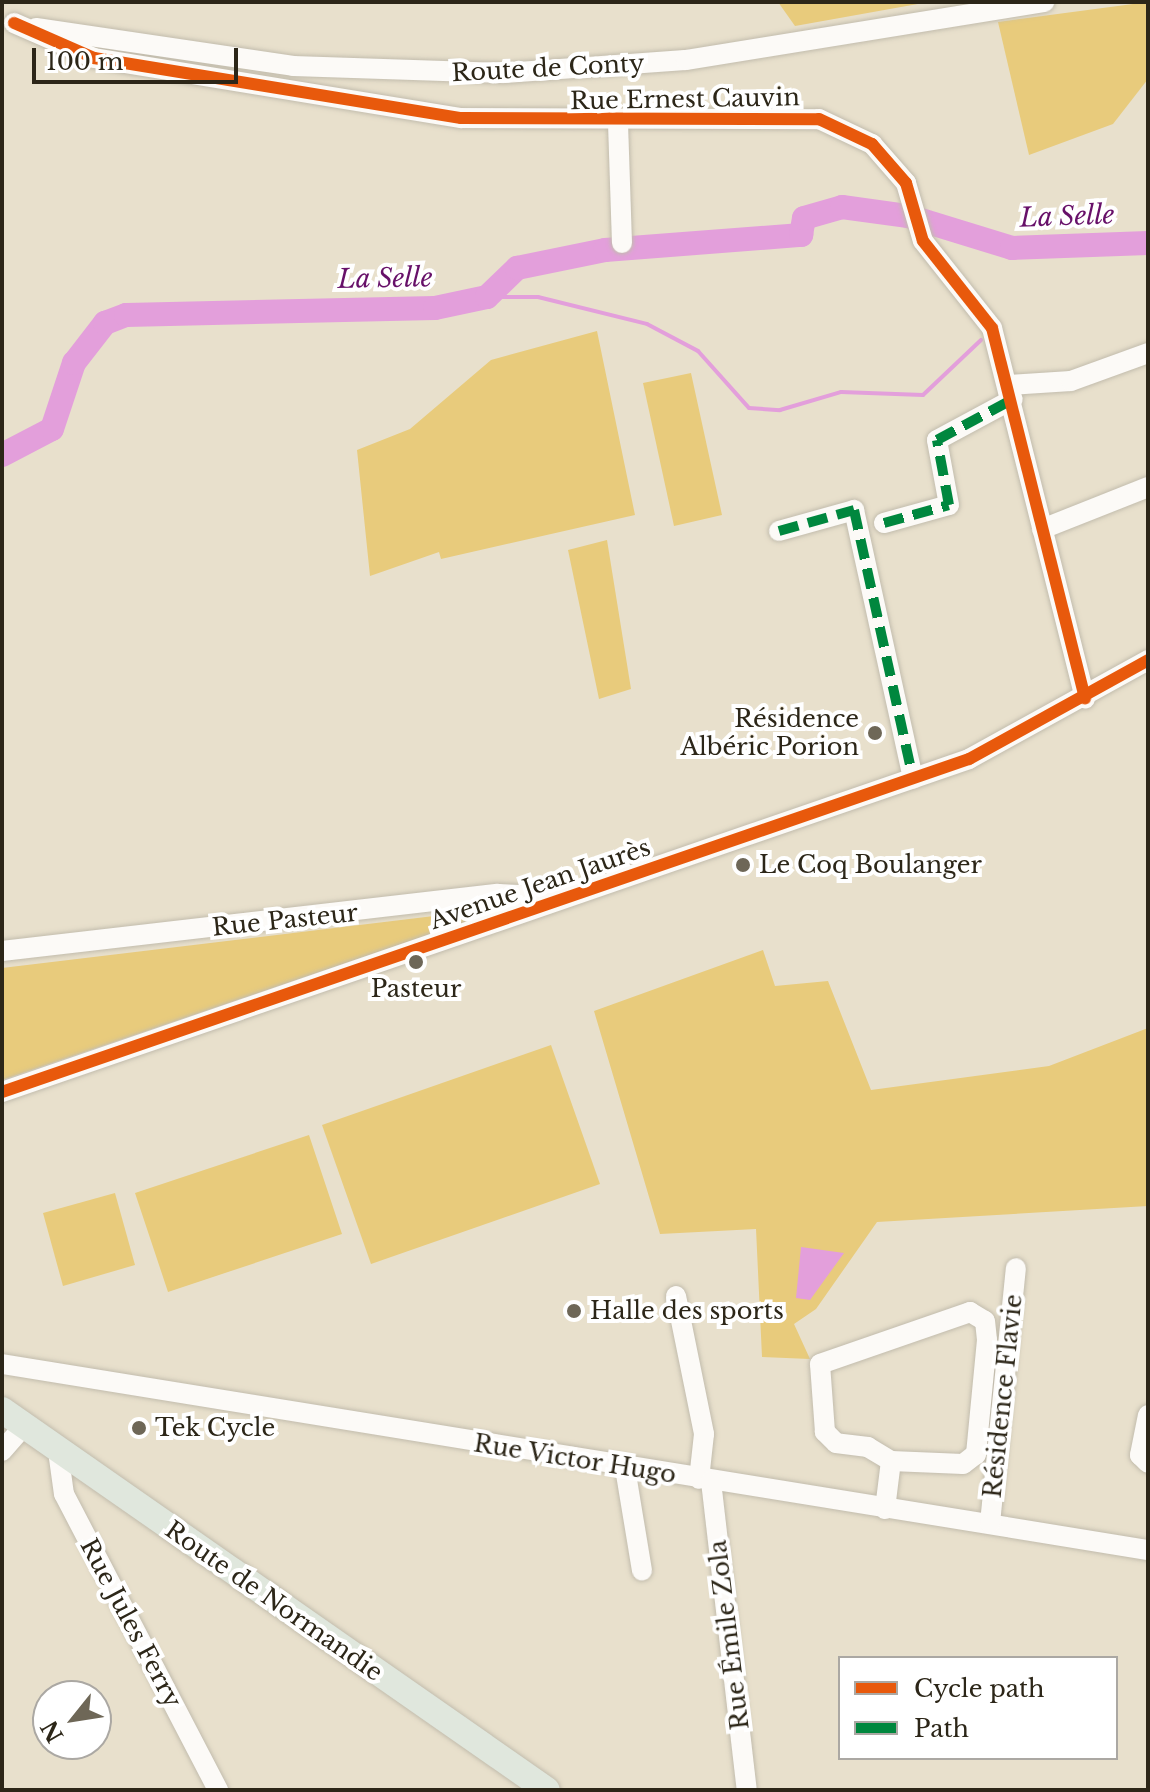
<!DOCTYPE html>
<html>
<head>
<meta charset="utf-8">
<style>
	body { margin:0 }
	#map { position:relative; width:1150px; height:1792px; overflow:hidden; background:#e8e0cc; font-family:"Libre Baskerville",serif }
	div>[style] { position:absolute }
	.green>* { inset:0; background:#e8cb7c }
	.water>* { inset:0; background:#e39fdb }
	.stream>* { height:4px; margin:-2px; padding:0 2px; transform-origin:2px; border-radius:2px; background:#e39fdb }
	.river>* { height:24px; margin:-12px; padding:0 12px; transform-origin:12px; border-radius:12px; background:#e39fdb }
	.roads { filter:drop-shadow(0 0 2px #c2bcad) drop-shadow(0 0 2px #c2bcad) }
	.minor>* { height:20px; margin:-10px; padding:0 10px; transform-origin:10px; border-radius:10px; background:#fcfaf7 }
	.major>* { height:26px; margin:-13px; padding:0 13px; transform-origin:13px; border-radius:13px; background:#e0e7dd }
	.quiet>* { height:10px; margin-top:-5px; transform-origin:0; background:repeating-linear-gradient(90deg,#00873e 0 20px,transparent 0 30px) }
	.cycleway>* { height:12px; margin:-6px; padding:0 6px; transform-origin:6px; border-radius:6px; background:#e8590c }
	.dots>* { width:22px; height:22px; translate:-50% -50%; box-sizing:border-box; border:4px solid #fff; border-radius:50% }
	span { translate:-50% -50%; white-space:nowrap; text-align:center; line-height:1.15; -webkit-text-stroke:8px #fff; paint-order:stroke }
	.street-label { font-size:24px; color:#2c2618 }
	.poi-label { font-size:24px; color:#2c2618 }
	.right { translate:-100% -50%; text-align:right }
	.left { translate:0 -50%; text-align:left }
	.water-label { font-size:26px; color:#671069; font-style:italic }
	.frame { position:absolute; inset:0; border:4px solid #2c2618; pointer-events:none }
	.legend { position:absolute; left:838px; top:1656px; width:280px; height:104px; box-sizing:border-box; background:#fff; border:2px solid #aba8a3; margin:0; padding:10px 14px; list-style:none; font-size:24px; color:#2c2618 }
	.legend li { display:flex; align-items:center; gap:16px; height:40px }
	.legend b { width:40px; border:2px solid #aba8a3 }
	.north { position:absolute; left:32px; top:1680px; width:80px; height:80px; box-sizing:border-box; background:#fff; border:2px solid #aba8a3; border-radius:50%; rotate:240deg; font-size:22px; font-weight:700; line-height:32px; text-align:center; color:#2c2618 }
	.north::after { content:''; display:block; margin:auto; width:28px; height:36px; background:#6e6757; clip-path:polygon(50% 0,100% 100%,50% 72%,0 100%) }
	.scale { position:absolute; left:32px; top:48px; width:206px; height:36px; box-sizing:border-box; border:4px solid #2c2618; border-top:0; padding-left:10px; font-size:24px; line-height:28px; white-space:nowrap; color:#2c2618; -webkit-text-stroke:6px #fff; paint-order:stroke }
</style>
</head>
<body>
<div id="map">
	<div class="green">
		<div style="clip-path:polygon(778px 2px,929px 2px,795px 26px)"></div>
		<div style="clip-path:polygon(1148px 2px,1148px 79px,1113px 124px,1029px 155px,998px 22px)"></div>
		<div style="clip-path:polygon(597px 331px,635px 515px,441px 559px,439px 552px,370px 576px,357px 450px,410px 429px,491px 360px)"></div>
		<div style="clip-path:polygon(691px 373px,722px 515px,674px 526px,643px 383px)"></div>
		<div style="clip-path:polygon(607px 540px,631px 689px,599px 699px,568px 550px)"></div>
		<div style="clip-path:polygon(467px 912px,469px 921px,2px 1080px,2px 968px)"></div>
		<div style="clip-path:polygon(763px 950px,775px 986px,828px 981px,871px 1090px,1049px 1066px,1148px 1028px,1148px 1206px,877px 1222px,816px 1309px,794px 1324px,810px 1359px,762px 1357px,756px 1229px,660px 1234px,594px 1011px)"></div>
		<div style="clip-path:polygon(551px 1045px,600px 1184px,371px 1264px,322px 1125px)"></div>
		<div style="clip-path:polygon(309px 1135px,342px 1234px,168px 1292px,135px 1193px)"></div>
		<div style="clip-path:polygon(115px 1193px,135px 1265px,63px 1286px,43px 1213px)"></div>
	</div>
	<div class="water">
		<div style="clip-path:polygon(801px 1247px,844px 1253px,810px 1300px,796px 1298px)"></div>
	</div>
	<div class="stream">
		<div style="left:487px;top:297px;width:51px"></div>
		<div style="left:538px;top:297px;width:112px;rotate:13.9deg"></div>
		<div style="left:647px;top:324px;width:58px;rotate:27.9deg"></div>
		<div style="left:698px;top:351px;width:76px;rotate:48.2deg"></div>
		<div style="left:749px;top:408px;width:31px;rotate:4deg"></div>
		<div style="left:780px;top:410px;width:64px;rotate:-16.4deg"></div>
		<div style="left:841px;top:392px;width:82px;rotate:2.1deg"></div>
		<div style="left:923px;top:395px;width:80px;rotate:-43.5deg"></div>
	</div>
	<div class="river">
		<div style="left:2px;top:455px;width:56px;rotate:-27.5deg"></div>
		<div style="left:52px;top:429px;width:70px;rotate:-71.6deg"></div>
		<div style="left:74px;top:363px;width:51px;rotate:-52.2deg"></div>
		<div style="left:105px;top:323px;width:22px;rotate:-21deg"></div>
		<div style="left:126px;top:315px;width:309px;rotate:-1.3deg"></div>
		<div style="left:435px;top:308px;width:53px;rotate:-11.9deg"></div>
		<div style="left:487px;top:297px;width:42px;rotate:-44deg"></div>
		<div style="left:517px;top:268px;width:90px;rotate:-11.6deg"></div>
		<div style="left:605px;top:250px;width:197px;rotate:-4.4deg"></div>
		<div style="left:801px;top:235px;width:17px;rotate:-80deg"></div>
		<div style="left:804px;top:218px;width:40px;rotate:-16deg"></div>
		<div style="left:842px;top:207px;width:67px;rotate:7.8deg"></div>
		<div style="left:908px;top:216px;width:109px;rotate:17.1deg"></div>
		<div style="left:1012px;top:248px;width:136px;rotate:-2.1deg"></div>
	</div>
	<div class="roads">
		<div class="minor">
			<div style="left:14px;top:23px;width:87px;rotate:23.6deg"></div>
			<div style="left:94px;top:58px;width:372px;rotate:9.3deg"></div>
			<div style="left:461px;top:118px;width:358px;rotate:0.2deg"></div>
			<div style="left:819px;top:119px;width:59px;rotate:25.3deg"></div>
			<div style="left:872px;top:144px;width:52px;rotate:48.9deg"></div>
			<div style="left:906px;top:183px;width:60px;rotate:73.7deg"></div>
			<div style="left:923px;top:241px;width:111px;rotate:51.6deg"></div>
			<div style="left:992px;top:328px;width:382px;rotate:75.9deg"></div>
			<div style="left:36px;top:28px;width:260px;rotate:8.4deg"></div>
			<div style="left:293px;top:66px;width:211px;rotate:1.9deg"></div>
			<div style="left:504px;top:73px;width:182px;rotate:-4.1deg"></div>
			<div style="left:686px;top:60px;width:363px;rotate:-9.2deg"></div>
			<div style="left:618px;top:123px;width:120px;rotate:88.1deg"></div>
			<div style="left:1009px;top:385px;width:62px;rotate:-3.7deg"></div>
			<div style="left:1071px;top:381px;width:82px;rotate:-20deg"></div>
			<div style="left:884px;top:523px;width:67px;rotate:-15.5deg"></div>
			<div style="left:949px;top:505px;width:66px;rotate:-100.5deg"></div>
			<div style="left:937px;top:440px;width:86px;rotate:-28.3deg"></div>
			<div style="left:1042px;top:529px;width:114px;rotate:-21.6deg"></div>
			<div style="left:779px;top:531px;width:78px;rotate:-15.6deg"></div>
			<div style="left:854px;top:510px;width:275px;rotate:77.6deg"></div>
			<div style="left:2px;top:951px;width:499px;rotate:-6.6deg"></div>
			<div style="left:498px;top:894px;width:62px;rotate:2.8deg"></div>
			<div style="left:2px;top:1092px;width:1023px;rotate:-19deg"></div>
			<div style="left:969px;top:759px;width:205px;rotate:-28.9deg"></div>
			<div style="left:676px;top:1296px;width:141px;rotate:78.5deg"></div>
			<div style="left:704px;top:1434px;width:45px;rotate:96.3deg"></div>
			<div style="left:970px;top:1312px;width:17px;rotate:31deg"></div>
			<div style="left:985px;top:1321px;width:19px;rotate:84deg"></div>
			<div style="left:987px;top:1340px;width:115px;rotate:95.5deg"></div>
			<div style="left:976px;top:1454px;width:16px;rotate:142deg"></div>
			<div style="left:963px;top:1464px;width:72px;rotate:-177.6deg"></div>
			<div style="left:891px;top:1461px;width:27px;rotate:-149deg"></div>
			<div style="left:868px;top:1447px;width:32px;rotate:-173deg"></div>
			<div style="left:836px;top:1443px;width:16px;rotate:-135deg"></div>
			<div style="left:825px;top:1432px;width:68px;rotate:-94.2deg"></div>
			<div style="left:820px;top:1364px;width:159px;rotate:-19.1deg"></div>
			<div style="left:2px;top:1364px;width:1161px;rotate:9.22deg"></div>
			<div style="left:1148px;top:1415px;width:41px;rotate:101.3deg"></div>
			<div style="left:1140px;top:1455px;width:11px;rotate:45deg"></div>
			<div style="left:2px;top:1451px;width:33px;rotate:-49deg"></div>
			<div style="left:58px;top:1451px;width:43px;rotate:82.1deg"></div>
			<div style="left:64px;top:1494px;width:334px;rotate:62.5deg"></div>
			<div style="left:625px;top:1468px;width:104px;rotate:80.6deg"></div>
			<div style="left:711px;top:1481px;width:311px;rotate:83.4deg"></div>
			<div style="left:885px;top:1509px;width:48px;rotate:-82.9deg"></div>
			<div style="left:990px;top:1523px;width:256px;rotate:-84.2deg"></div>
		</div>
		<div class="major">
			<div style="left:2px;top:1410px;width:664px;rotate:34.89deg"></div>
		</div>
	</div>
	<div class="quiet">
		<div style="left:884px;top:523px;width:67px;rotate:-15.5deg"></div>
		<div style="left:949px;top:505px;width:66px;rotate:-100.5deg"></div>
		<div style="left:937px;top:440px;width:86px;rotate:-28.3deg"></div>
		<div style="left:779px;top:531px;width:78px;rotate:-15.6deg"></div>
		<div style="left:854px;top:510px;width:275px;rotate:77.6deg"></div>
	</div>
	<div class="cycleway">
		<div style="left:14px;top:23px;width:87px;rotate:23.6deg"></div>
		<div style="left:94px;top:58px;width:372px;rotate:9.3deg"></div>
		<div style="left:461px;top:118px;width:358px;rotate:0.2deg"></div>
		<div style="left:819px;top:119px;width:59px;rotate:25.3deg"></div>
		<div style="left:872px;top:144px;width:52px;rotate:48.9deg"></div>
		<div style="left:906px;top:183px;width:60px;rotate:73.7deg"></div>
		<div style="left:923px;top:241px;width:111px;rotate:51.6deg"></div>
		<div style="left:992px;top:328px;width:382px;rotate:75.9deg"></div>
		<div style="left:2px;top:1092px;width:1023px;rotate:-19deg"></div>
		<div style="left:969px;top:759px;width:205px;rotate:-28.9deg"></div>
	</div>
	<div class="dots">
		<div style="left:875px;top:733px;background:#6e6757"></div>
		<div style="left:743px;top:865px;background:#6e6757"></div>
		<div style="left:416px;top:962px;background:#6e6757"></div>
		<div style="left:574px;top:1311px;background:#6e6757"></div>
		<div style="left:139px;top:1428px;background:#6e6757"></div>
	</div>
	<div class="street-label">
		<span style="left:548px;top:68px;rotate:-3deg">Route de Conty</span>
		<span style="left:685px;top:99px;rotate:-1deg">Rue Ernest Cauvin</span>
		<span style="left:540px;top:884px;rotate:-19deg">Avenue Jean Jaurès</span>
		<span style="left:285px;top:920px;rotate:-6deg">Rue Pasteur</span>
		<span style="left:1003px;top:1396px;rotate:-84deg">Résidence Flavie</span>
		<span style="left:575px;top:1459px;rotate:9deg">Rue Victor Hugo</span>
		<span style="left:274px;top:1601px;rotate:35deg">Route de Normandie</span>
		<span style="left:131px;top:1623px;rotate:62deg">Rue Jules Ferry</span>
		<span style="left:729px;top:1635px;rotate:-97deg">Rue Émile Zola</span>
	</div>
	<div class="poi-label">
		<span class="right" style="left:859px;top:733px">Résidence<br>Albéric Porion</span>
		<span class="left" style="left:759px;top:865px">Le Coq Boulanger</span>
		<span style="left:416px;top:989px">Pasteur</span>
		<span class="left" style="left:590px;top:1311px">Halle des sports</span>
		<span class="left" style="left:155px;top:1428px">Tek Cycle</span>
	</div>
	<div class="water-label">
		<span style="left:1067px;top:217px;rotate:-2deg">La Selle</span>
		<span style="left:385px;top:279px;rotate:-1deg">La Selle</span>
	</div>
	<div class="frame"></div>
	<ul class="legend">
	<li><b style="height:10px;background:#e8590c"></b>Cycle path</li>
	<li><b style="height:10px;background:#00873e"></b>Path</li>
	</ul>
	<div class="north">N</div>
	<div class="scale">100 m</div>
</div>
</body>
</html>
